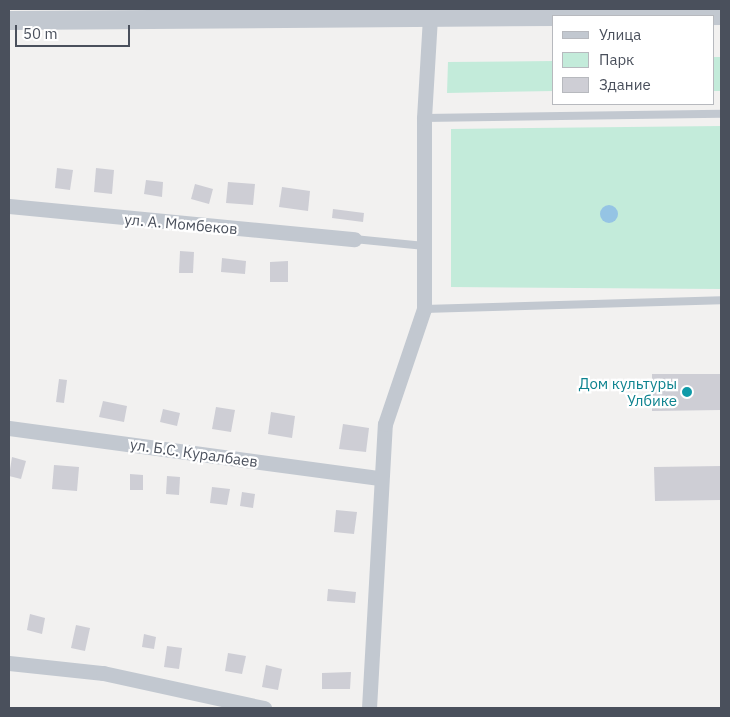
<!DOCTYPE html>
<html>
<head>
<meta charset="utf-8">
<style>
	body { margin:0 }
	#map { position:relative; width:730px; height:717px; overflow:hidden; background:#f2f1f0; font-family:"IBM Plex Sans",sans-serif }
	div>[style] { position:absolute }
	.green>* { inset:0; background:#c3ebda }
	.water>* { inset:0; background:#95c4e4 }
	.round { border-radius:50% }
	.building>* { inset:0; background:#ceced5 }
	.service>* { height:8px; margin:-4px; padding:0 4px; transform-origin:4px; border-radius:4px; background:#c2c8d0 }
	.minor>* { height:15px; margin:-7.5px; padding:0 7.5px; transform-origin:7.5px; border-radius:7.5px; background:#c2c8d0 }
	.tertiary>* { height:19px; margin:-9.5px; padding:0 9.5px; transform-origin:9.5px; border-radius:9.5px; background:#c2c8d0 }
	.dots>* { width:14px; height:14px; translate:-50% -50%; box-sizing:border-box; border:2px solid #fff; border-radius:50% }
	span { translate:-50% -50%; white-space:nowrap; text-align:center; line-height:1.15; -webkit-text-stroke:4.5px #fff; paint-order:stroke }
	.street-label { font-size:15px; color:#4a505c }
	.culture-label { font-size:15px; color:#0d838f }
	.right { translate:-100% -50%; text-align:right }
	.frame { position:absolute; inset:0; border:10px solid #4a505c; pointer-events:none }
	.legend { position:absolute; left:552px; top:15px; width:162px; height:90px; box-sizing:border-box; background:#fff; border:1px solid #b7b9be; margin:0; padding:6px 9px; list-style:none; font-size:15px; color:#4a505c }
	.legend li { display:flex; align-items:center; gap:10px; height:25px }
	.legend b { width:25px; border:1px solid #b7b9be }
	.scale { position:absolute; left:15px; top:25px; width:115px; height:22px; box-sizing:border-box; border:2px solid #4a505c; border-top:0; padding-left:6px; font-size:15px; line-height:18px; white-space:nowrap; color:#4a505c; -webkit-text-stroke:4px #fff; paint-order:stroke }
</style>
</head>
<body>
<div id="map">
	<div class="green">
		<div style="clip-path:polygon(714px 57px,721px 57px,721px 91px,714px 91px)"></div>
		<div style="clip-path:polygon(554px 61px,554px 91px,447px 93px,448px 62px)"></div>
		<div style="clip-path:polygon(721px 126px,721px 289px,451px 287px,451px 129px)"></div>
	</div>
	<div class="water">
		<div class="round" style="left:600px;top:205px;width:18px;height:18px"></div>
	</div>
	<div class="building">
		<div style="clip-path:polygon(57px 168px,73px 170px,70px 190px,55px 188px)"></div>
		<div style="clip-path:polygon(96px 168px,114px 170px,112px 194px,94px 192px)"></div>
		<div style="clip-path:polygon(146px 180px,163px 182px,162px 197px,144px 194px)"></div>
		<div style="clip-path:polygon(228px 182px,255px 184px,253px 205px,226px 203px)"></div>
		<div style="clip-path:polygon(195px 184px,213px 189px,209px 204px,191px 199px)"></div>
		<div style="clip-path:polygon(282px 187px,310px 191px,308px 211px,279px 207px)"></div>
		<div style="clip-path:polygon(333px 209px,364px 213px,363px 222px,332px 218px)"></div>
		<div style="clip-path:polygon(180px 251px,194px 252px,193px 273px,179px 273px)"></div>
		<div style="clip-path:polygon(222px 258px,246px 261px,245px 274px,221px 272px)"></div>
		<div style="clip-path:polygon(288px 261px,288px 282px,270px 282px,270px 262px)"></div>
		<div style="clip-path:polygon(652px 374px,721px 374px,721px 410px,652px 411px)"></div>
		<div style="clip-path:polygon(59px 379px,67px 380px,64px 403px,56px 402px)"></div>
		<div style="clip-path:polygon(103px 401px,127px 406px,124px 422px,99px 417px)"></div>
		<div style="clip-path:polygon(216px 407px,235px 410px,231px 432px,212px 429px)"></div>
		<div style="clip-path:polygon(163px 409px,180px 413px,177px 426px,160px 422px)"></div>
		<div style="clip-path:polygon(271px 412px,295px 416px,292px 438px,268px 434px)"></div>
		<div style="clip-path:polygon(343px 424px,369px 428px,366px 452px,339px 449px)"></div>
		<div style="clip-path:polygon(12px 457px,26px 461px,21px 479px,9px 476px)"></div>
		<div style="clip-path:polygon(54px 465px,79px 467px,77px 491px,52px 489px)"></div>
		<div style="clip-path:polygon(721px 466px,721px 500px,655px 501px,654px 467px)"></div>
		<div style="clip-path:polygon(130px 474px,143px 475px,143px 490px,130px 490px)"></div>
		<div style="clip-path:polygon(167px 476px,180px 477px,179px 495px,166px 494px)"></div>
		<div style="clip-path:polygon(212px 487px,230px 489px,227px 505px,210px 503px)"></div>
		<div style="clip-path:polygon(242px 492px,255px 494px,253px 508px,240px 506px)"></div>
		<div style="clip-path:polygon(336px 510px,357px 512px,354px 534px,334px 532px)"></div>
		<div style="clip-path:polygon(328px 589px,356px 592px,355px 603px,327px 601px)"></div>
		<div style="clip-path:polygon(30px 614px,45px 618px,42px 634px,27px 630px)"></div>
		<div style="clip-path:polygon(76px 625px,90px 628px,85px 651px,71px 648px)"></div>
		<div style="clip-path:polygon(144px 634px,156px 637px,154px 649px,142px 647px)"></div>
		<div style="clip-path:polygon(167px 646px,182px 648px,179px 669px,164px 667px)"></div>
		<div style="clip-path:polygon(228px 653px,246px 656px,242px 674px,225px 671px)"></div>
		<div style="clip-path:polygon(266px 665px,282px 669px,278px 690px,262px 687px)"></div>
		<div style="clip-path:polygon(351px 672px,350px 689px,322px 689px,322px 673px)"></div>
	</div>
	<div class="service">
		<div style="left:424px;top:118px;width:297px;rotate:-0.8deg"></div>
		<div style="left:354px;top:239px;width:71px;rotate:5.6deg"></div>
		<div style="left:424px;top:309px;width:297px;rotate:-1.7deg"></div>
	</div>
	<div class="minor">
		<div style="left:9px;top:206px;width:347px;rotate:5.5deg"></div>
		<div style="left:9px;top:428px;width:374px;rotate:7.7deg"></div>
		<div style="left:9px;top:663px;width:95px;rotate:6.1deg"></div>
		<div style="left:103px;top:673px;width:165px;rotate:12.3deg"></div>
		<div style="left:369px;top:708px;width:284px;rotate:-86.8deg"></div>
		<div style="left:385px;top:424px;width:121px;rotate:-71.3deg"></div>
		<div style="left:424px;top:309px;width:191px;rotate:-90deg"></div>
		<div style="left:424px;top:118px;width:101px;rotate:-86.6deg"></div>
	</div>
	<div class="tertiary">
		<div style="left:562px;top:16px;width:159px;rotate:-0.4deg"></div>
		<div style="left:9px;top:20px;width:545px;rotate:-0.42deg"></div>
	</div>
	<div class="dots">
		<div style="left:687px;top:392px;background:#0f9aa8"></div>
	</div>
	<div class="street-label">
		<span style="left:181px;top:224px;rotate:5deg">ул. А. Момбеков</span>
		<span style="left:194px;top:453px;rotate:8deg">ул. Б.С. Куралбаев</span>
	</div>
	<div class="culture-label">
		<span class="right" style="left:677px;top:392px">Дом культуры<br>Улбике</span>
	</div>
	<div class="frame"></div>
	<ul class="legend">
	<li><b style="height:6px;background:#c2c8d0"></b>Улица</li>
	<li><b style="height:14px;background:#c3ebda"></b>Парк</li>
	<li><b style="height:14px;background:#ceced5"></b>Здание</li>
	</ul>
	<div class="scale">50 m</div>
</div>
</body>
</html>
